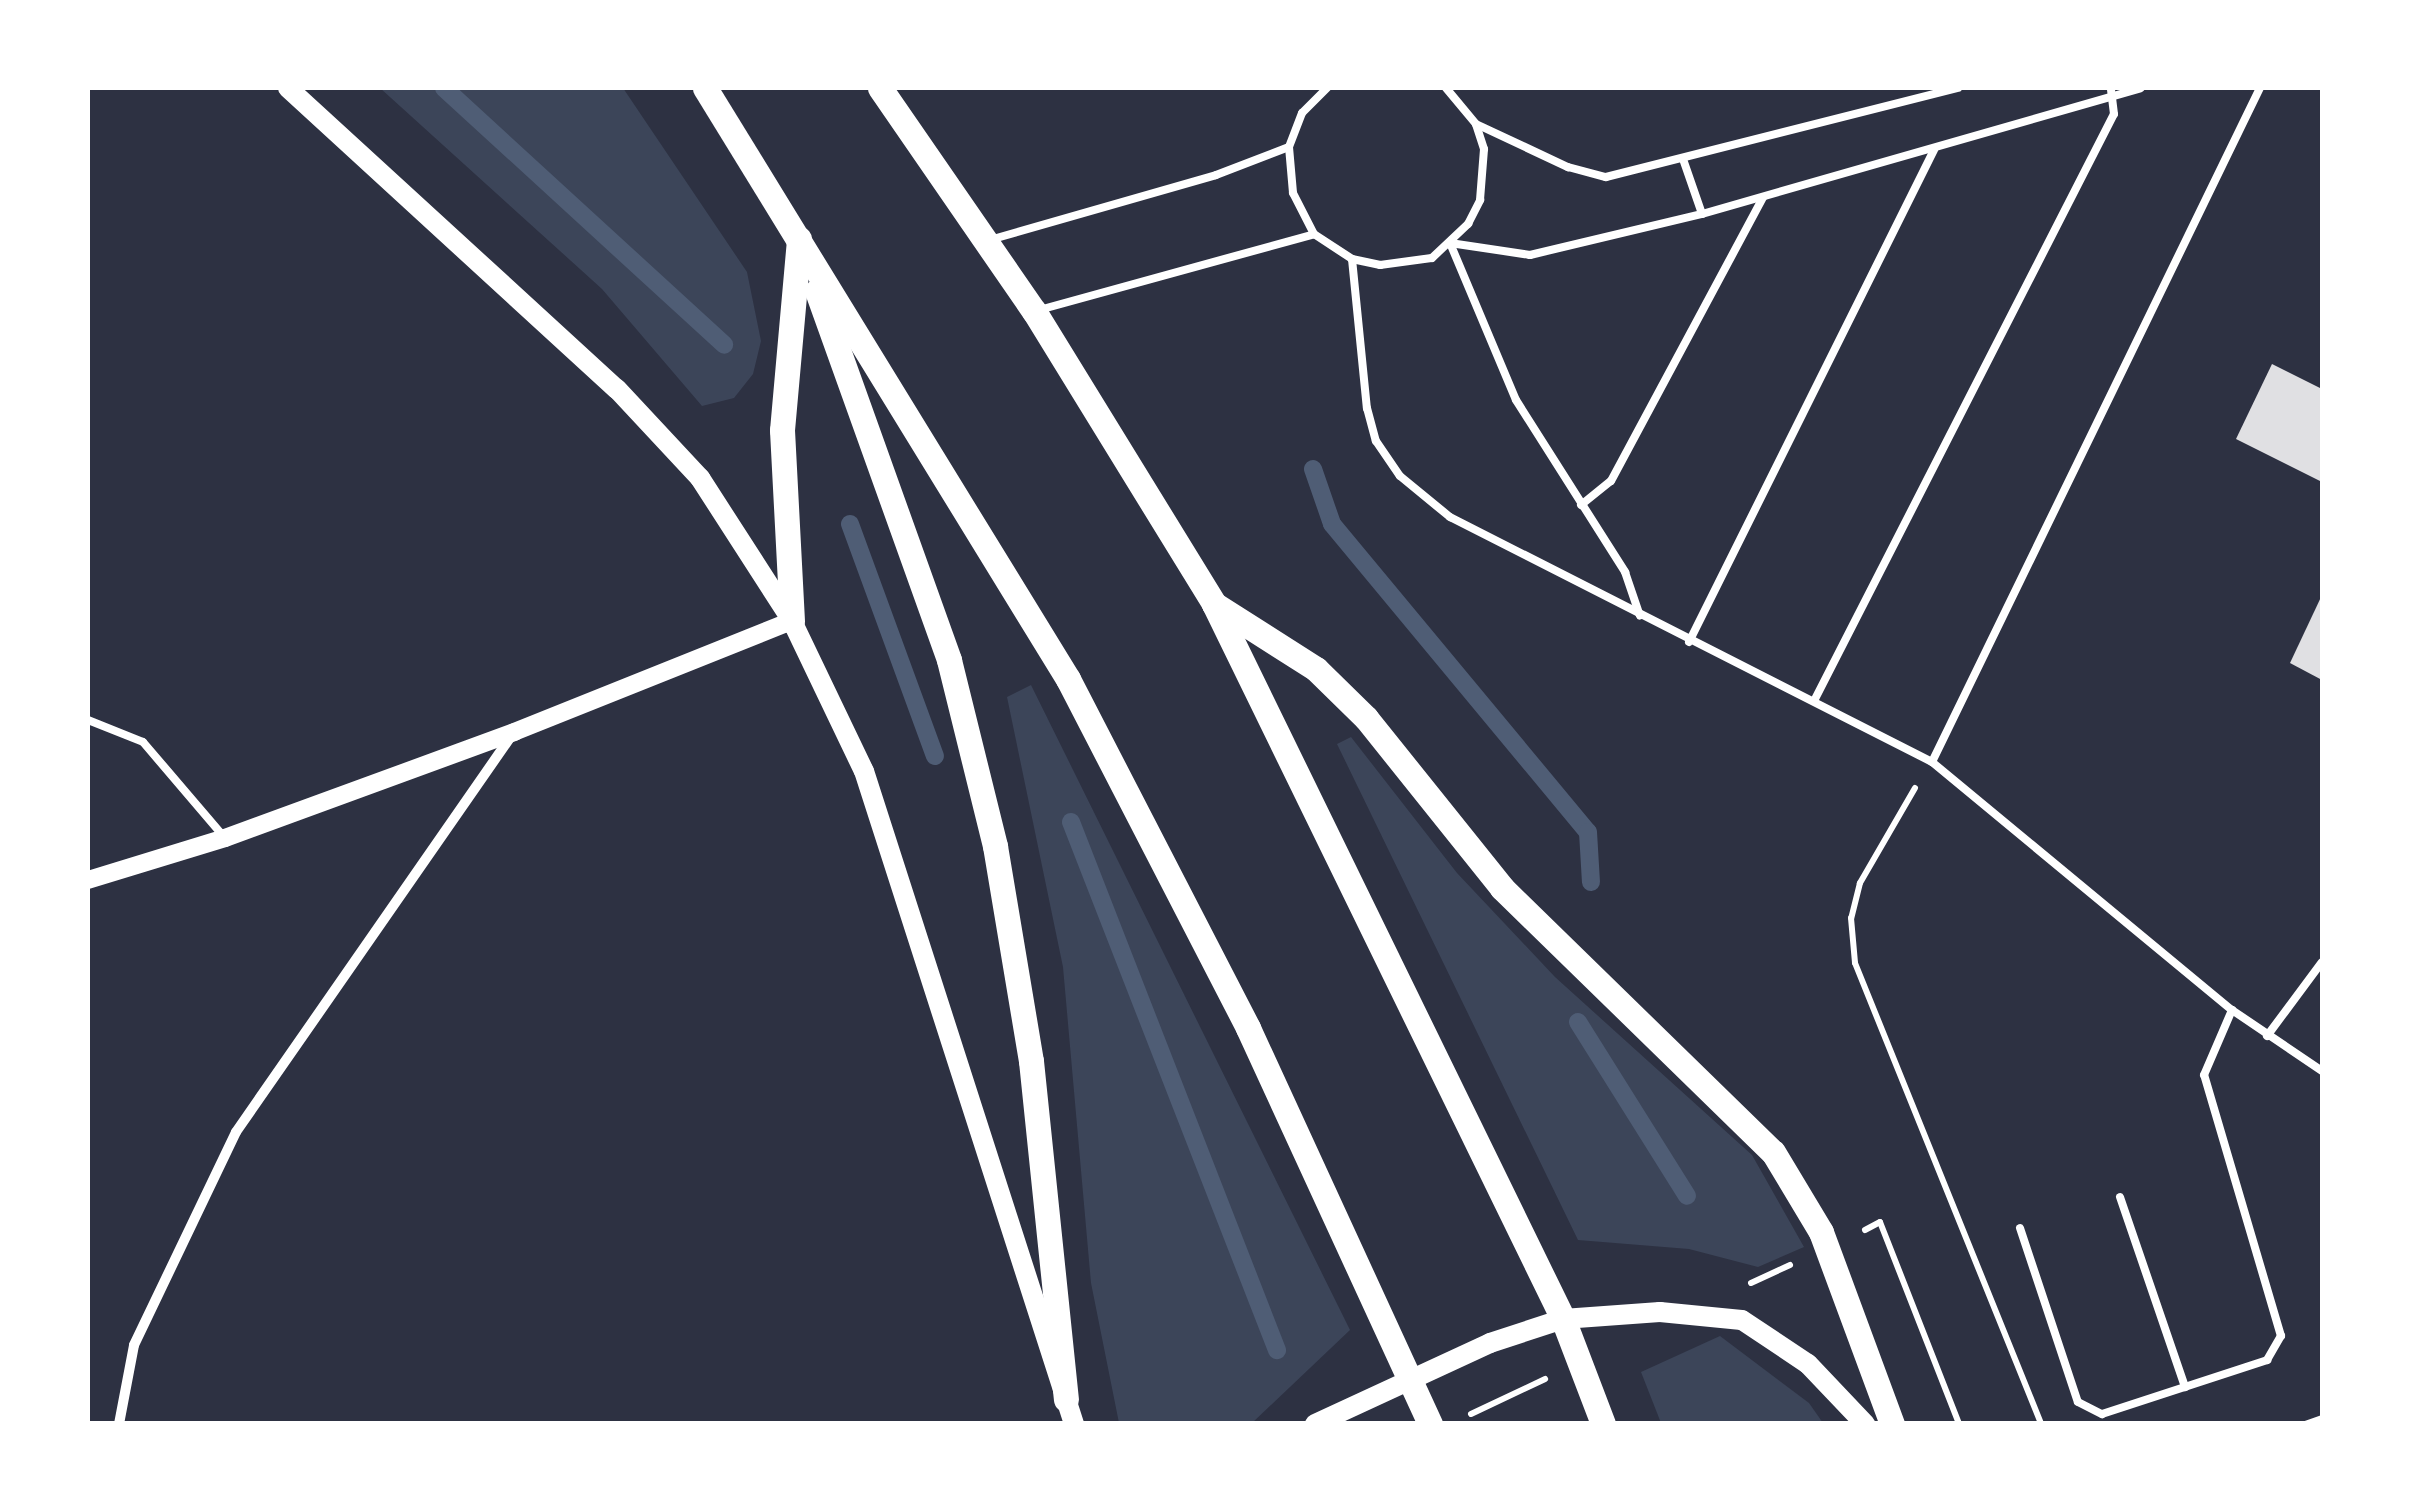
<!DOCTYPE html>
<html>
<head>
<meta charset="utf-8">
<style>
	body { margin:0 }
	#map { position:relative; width:2410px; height:1511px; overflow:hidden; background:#2d3142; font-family:"Space Grotesk",sans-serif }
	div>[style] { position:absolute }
	.green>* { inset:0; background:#3c4559 }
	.stream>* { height:18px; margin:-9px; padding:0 9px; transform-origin:9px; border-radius:9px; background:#4f5d75 }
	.building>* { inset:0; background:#e0e0e3 }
	.path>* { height:6px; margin:-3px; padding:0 3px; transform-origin:3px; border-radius:3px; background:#fff }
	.service>* { height:8px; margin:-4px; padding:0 4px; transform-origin:4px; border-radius:4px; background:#fff }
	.minor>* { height:10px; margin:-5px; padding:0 5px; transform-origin:5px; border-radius:5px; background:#fff }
	.tertiary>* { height:18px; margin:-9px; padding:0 9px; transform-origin:9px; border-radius:9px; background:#fff }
	.secondary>* { height:20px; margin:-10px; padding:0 10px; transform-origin:10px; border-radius:10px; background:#fff }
	.primary>* { height:25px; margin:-12.5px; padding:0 12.5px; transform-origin:12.5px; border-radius:12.5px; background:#fff }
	span { translate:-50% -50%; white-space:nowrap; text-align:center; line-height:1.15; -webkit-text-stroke:10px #fff; paint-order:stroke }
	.frame { position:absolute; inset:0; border:90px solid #fff; pointer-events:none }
</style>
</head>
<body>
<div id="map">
	<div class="green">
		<div style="clip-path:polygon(380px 88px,623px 88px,747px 272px,761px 341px,753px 374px,734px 398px,702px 406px,602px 289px)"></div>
		<div style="clip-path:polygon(1031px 685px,1350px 1330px,1252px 1423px,1119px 1423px,1091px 1283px,1063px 967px,1007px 697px)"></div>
		<div style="clip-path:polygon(1351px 737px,1457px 873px,1555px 977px,1752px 1155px,1804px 1247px,1758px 1267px,1689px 1249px,1578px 1240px,1337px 744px)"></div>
		<div style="clip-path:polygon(1720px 1336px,1809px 1403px,1823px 1423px,1661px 1423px,1641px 1372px)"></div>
	</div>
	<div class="stream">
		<div style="left:444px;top:88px;width:380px;rotate:42.5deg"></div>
		<div style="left:1313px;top:469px;width:58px;rotate:70.9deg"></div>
		<div style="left:1332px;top:524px;width:400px;rotate:50.3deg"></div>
		<div style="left:1588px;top:832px;width:50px;rotate:86.6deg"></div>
		<div style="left:850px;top:524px;width:247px;rotate:69.9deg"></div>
		<div style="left:1071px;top:822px;width:567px;rotate:68.69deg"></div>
		<div style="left:1578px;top:1022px;width:205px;rotate:57.9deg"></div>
	</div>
	<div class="building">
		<div style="clip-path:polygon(2272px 364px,2322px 389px,2322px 482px,2236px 439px)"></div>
		<div style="clip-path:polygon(2322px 595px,2322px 680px,2290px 663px)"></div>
	</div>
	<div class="path">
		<div style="left:1915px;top:788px;width:110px;rotate:120.1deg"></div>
		<div style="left:1860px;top:883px;width:36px;rotate:104deg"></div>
		<div style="left:1851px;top:918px;width:45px;rotate:84.9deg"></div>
		<div style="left:1855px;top:963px;width:497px;rotate:68deg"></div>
		<div style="left:1865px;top:1230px;width:17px;rotate:-28deg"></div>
		<div style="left:1880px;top:1222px;width:217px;rotate:68.6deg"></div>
		<div style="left:1751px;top:1283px;width:43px;rotate:-24.8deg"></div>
		<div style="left:1471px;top:1414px;width:82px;rotate:-25.3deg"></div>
		<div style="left:2305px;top:1424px;width:18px;rotate:-19deg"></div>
	</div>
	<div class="service">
		<div style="left:1327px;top:88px;width:35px;rotate:135deg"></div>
		<div style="left:1302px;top:113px;width:36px;rotate:111deg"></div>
		<div style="left:1289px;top:147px;width:46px;rotate:85deg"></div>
		<div style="left:1293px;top:193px;width:46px;rotate:62.9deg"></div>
		<div style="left:1314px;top:234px;width:45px;rotate:33.3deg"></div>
		<div style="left:1352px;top:259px;width:29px;rotate:12deg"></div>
		<div style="left:1380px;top:265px;width:52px;rotate:-7.7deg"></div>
		<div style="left:1432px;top:258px;width:50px;rotate:-43.4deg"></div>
		<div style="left:1468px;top:224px;width:27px;rotate:-63deg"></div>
		<div style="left:1480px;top:200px;width:51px;rotate:-85.5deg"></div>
		<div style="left:1484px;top:149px;width:26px;rotate:-108deg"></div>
		<div style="left:1476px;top:124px;width:47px;rotate:-129.8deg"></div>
		<div style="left:1476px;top:124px;width:102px;rotate:25.1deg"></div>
		<div style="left:1568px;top:167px;width:39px;rotate:15deg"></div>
		<div style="left:1606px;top:177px;width:363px;rotate:-14.2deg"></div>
		<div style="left:1683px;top:159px;width:58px;rotate:70.9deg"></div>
		<div style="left:993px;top:239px;width:232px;rotate:-16deg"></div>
		<div style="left:1216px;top:175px;width:78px;rotate:-21deg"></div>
		<div style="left:1450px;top:243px;width:81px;rotate:8.5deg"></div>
		<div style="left:1530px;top:255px;width:177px;rotate:-13.4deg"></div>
		<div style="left:1702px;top:214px;width:456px;rotate:-16deg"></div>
		<div style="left:1450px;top:243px;width:170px;rotate:67.2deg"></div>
		<div style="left:1516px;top:400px;width:204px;rotate:57.6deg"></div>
		<div style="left:1625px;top:572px;width:46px;rotate:71.2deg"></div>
		<div style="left:1352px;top:259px;width:150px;rotate:84.3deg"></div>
		<div style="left:1367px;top:408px;width:34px;rotate:75deg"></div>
		<div style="left:1376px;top:441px;width:42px;rotate:55.6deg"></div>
		<div style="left:1400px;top:476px;width:65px;rotate:39.4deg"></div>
		<div style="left:1450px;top:517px;width:541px;rotate:26.94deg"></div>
		<div style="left:1932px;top:762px;width:389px;rotate:39.6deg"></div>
		<div style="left:2232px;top:1010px;width:109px;rotate:34.1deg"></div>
		<div style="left:1039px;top:310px;width:285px;rotate:-15.4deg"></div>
		<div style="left:1581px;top:505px;width:38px;rotate:-39deg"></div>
		<div style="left:1611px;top:481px;width:322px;rotate:-61.8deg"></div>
		<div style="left:1689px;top:642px;width:550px;rotate:-63.53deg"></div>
		<div style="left:1814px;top:701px;width:659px;rotate:-62.93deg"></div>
		<div style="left:2114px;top:114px;width:26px;rotate:-97deg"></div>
		<div style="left:88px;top:720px;width:59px;rotate:21.8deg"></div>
		<div style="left:143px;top:742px;width:126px;rotate:49.5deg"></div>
		<div style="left:1932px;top:762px;width:750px;rotate:-64.05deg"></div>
		<div style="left:2267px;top:1036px;width:92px;rotate:-53.4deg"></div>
		<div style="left:2120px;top:1197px;width:201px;rotate:71.1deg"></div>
		<div style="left:2020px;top:1228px;width:183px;rotate:71.6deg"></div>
		<div style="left:2078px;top:1402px;width:27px;rotate:27deg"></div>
		<div style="left:2102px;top:1414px;width:174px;rotate:-18.1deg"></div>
		<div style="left:2267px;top:1360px;width:28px;rotate:-60deg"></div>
		<div style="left:2281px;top:1336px;width:272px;rotate:-106.4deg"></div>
		<div style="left:2204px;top:1075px;width:71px;rotate:-66.7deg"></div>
	</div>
	<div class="minor">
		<div style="left:119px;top:1424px;width:80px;rotate:-79.2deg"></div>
		<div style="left:134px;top:1345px;width:236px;rotate:-64.4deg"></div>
		<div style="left:236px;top:1132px;width:486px;rotate:-55.2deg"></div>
	</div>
	<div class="tertiary">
		<div style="left:88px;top:880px;width:143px;rotate:-17deg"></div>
		<div style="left:225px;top:838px;width:308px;rotate:-20.1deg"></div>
		<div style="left:514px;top:732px;width:299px;rotate:-21.8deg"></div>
	</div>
	<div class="secondary">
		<div style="left:288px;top:88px;width:446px;rotate:42.5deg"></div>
		<div style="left:617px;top:389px;width:122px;rotate:47deg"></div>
		<div style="left:700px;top:478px;width:170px;rotate:57.2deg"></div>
		<div style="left:792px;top:621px;width:166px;rotate:64.4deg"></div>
		<div style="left:864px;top:771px;width:686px;rotate:72.17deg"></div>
		<div style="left:1315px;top:1424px;width:193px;rotate:-24.8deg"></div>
		<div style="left:1490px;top:1343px;width:77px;rotate:-18.2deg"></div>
		<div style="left:1563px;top:1319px;width:97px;rotate:-4.1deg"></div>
		<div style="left:1660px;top:1312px;width:82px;rotate:5.6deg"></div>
		<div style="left:1742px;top:1320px;width:79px;rotate:33.7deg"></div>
		<div style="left:1808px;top:1364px;width:83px;rotate:46.5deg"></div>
	</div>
	<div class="primary">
		<div style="left:705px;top:88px;width:694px;rotate:58.44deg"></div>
		<div style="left:1068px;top:679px;width:393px;rotate:62.7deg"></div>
		<div style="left:1248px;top:1028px;width:436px;rotate:65.3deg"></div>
		<div style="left:880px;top:88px;width:271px;rotate:55.4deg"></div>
		<div style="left:1034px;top:311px;width:344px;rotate:58.4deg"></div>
		<div style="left:1214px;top:604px;width:796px;rotate:63.98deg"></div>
		<div style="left:1563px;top:1319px;width:112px;rotate:69.1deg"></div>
		<div style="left:817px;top:291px;width:392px;rotate:70.3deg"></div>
		<div style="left:949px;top:660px;width:192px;rotate:76.1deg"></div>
		<div style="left:995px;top:846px;width:218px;rotate:80.5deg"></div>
		<div style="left:1031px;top:1061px;width:340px;rotate:84.1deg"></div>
		<div style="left:1214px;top:604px;width:121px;rotate:32.5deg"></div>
		<div style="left:1316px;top:669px;width:70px;rotate:44.4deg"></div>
		<div style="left:1366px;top:718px;width:218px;rotate:51.3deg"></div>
		<div style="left:1502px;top:888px;width:378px;rotate:44.3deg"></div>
		<div style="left:1773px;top:1152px;width:93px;rotate:59deg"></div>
		<div style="left:1821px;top:1232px;width:205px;rotate:69.7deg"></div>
		<div style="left:792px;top:621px;width:191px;rotate:-93deg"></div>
		<div style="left:782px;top:430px;width:192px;rotate:-84.9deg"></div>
	</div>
	<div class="frame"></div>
</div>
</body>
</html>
